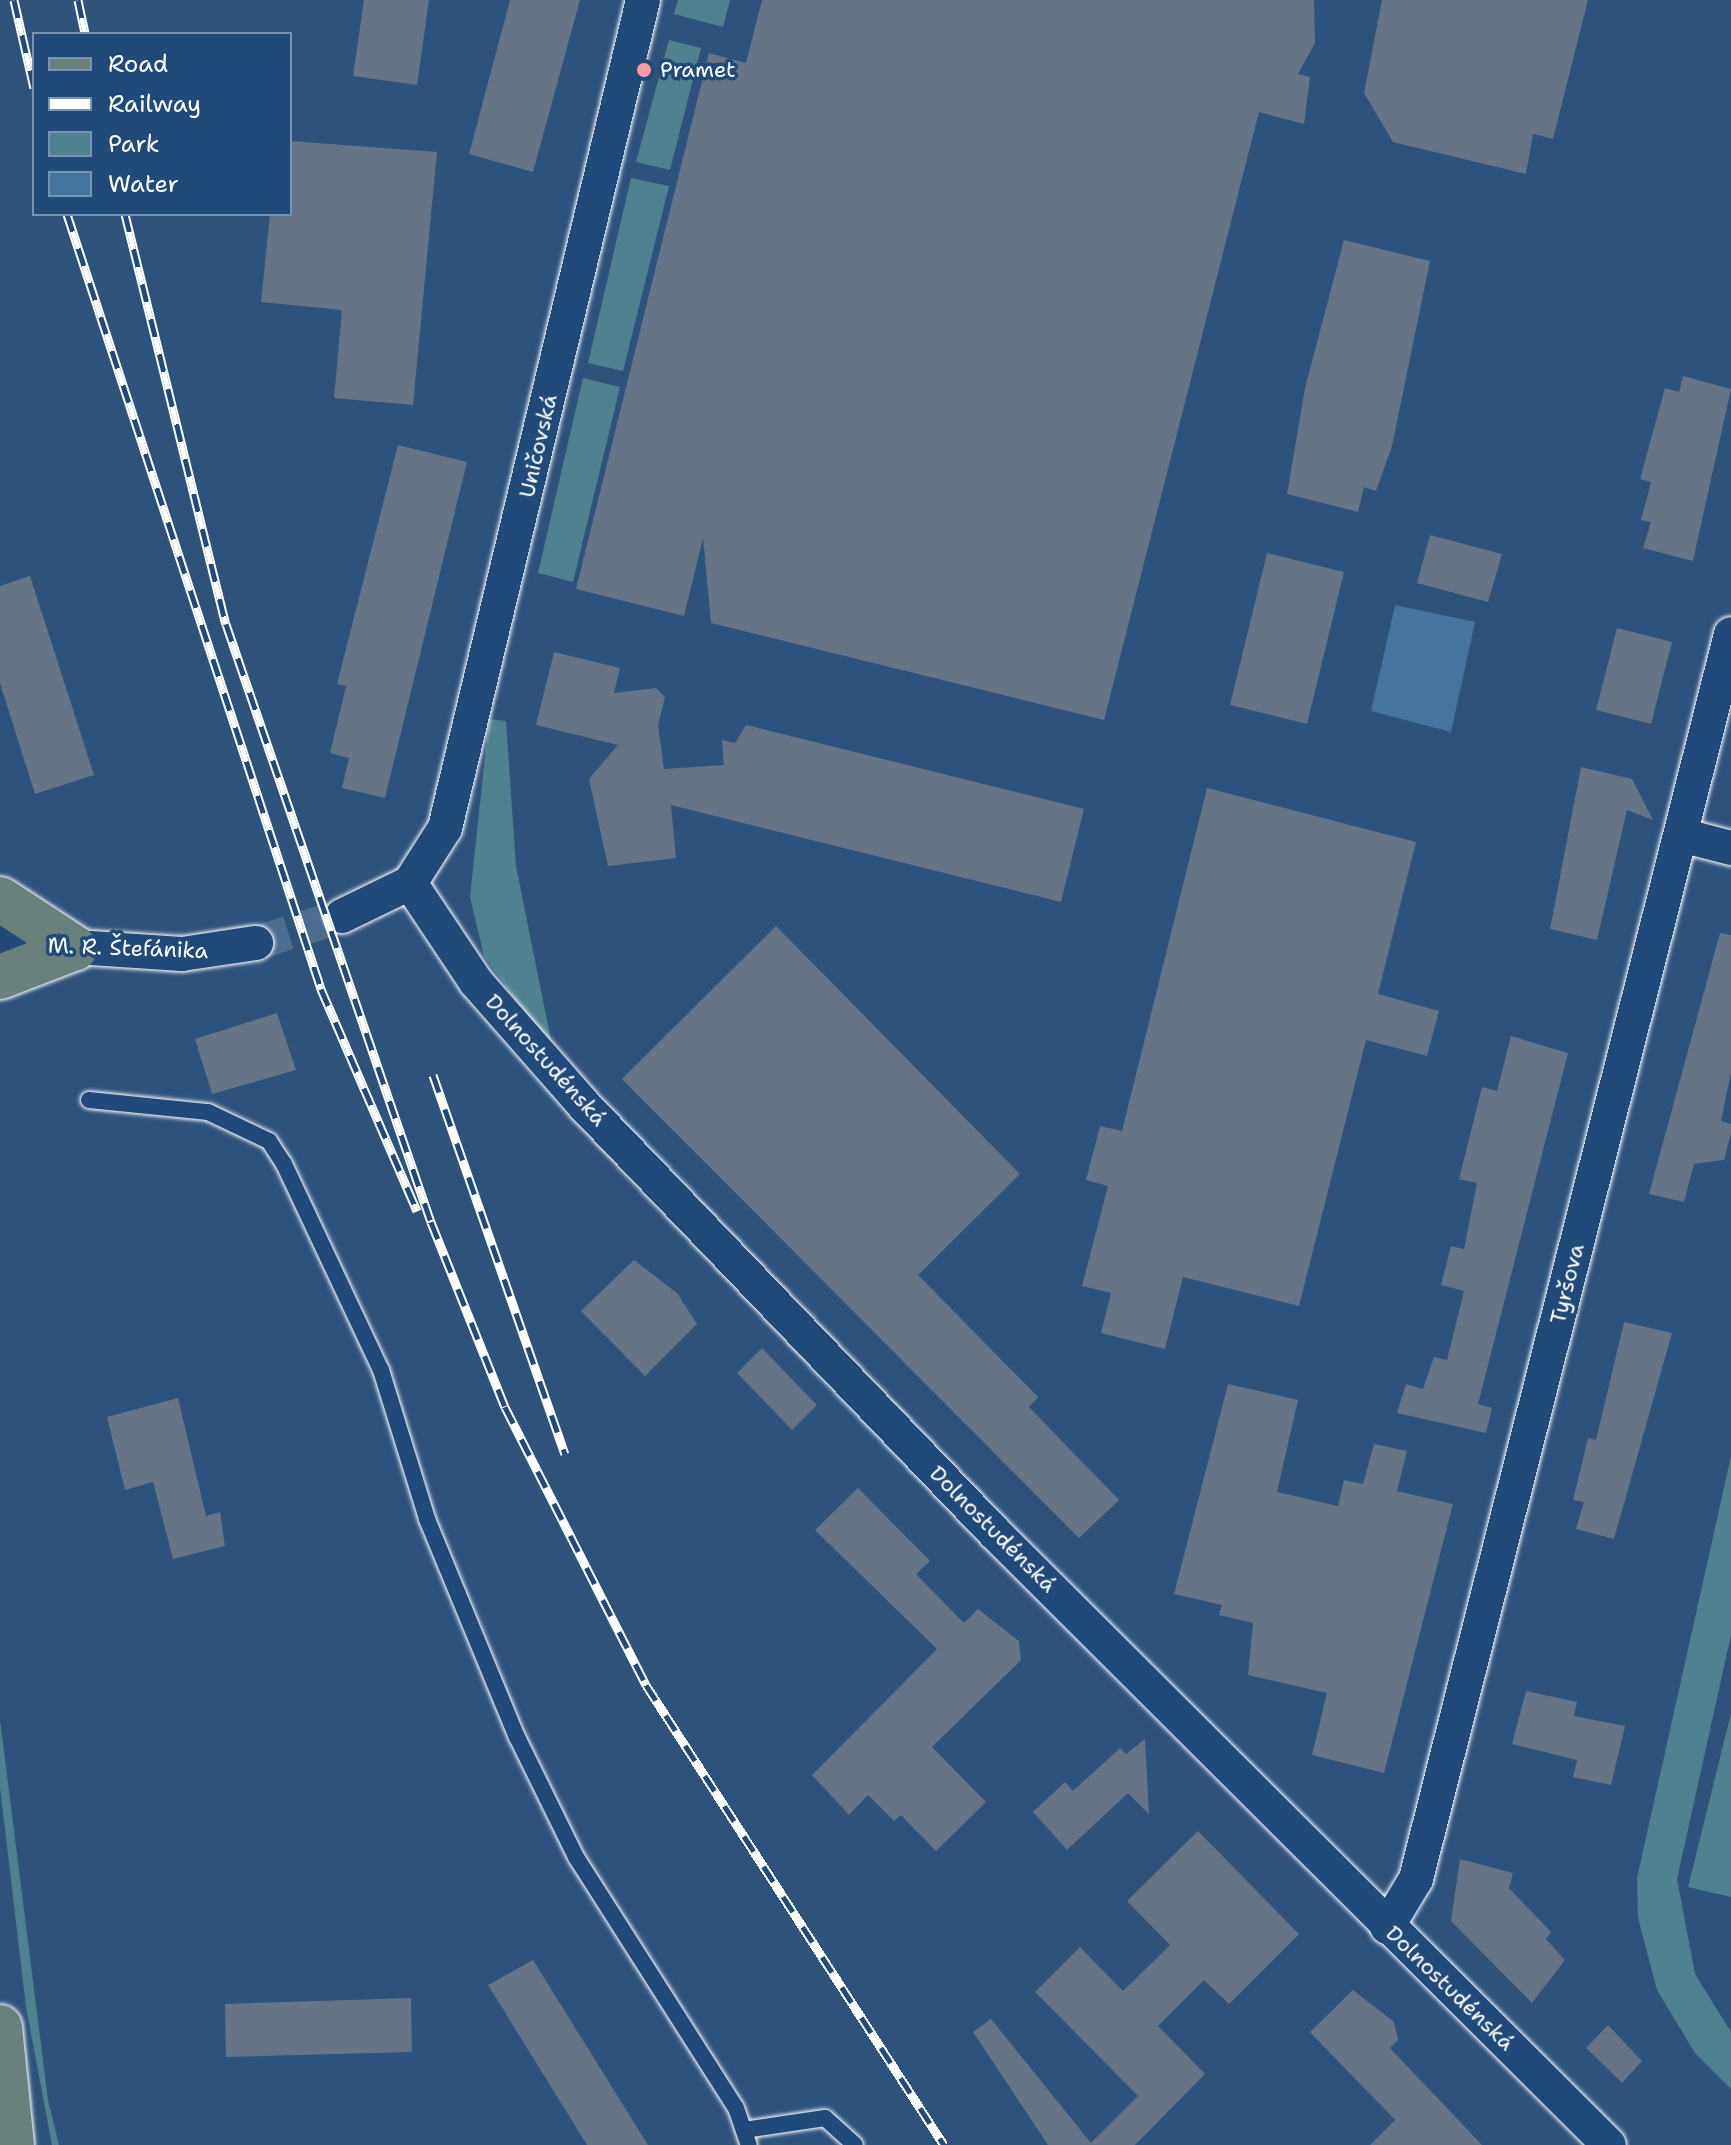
<!DOCTYPE html>
<html>
<head>
<meta charset="utf-8">
<style>
	body { margin:0 }
	#map { position:relative; width:1731px; height:2145px; overflow:hidden; background:#2d527c; font-family:"Shantell Sans",sans-serif }
	div>[style] { position:absolute }
	.green>* { inset:0; background:#4e828f }
	.water>* { inset:0; background:#4474a0 }
	.building>* { inset:0; background:#667486 }
	.minor-tunnel>* { height:34px; margin-top:-17px; transform-origin:0; background:repeating-linear-gradient(90deg,#4c6c90 0 34px,transparent 0 51px) }
	.roads { filter:drop-shadow(0 0 2px #fff) drop-shadow(0 0 2px #fff) }
	.service>* { height:16px; margin:-8px; padding:0 8px; transform-origin:8px; border-radius:8px; background:#1f4a7a }
	.minor>* { height:34px; margin:-17px; padding:0 17px; transform-origin:17px; border-radius:17px; background:#1f4a7a }
	.primary>* { height:44px; margin:-22px; padding:0 22px; transform-origin:22px; border-radius:22px; background:#6a807c }
	.rail>* { height:9px; margin-top:-4.5px; transform-origin:0; background:repeating-linear-gradient(90deg,#1f4a7a 0 18px,#fff 0 36px); box-sizing:border-box; border-block:2px solid #fff }
	.dots>* { width:22px; height:22px; translate:-50% -50%; box-sizing:border-box; border:4px solid #1f4a7a; border-radius:50% }
	span { translate:-50% -50%; white-space:nowrap; text-align:center; line-height:1.15; -webkit-text-stroke:7px #1f4a7a; paint-order:stroke }
	.poi-label { font-size:22px; color:#fff }
	.left { translate:0 -50%; text-align:left }
	.street-label { font-size:22px; color:#fff }
	.legend { position:absolute; left:32px; top:32px; width:260px; height:184px; box-sizing:border-box; background:#1f4a7a; border:2px solid #7992af; margin:0; padding:10px 14px; list-style:none; font-size:24px; color:#fff }
	.legend li { display:flex; align-items:center; gap:16px; height:40px }
	.legend b { width:40px; border:2px solid #7992af }
</style>
</head>
<body>
<div id="map">
	<div class="green">
		<div style="clip-path:polygon(678px 0,730px 0,723px 27px,674px 14px)"></div>
		<div style="clip-path:polygon(669px 40px,701px 48px,670px 170px,636px 162px)"></div>
		<div style="clip-path:polygon(631px 178px,669px 186px,623px 371px,588px 363px)"></div>
		<div style="clip-path:polygon(583px 378px,620px 387px,573px 582px,538px 573px)"></div>
		<div style="clip-path:polygon(489px 719px,506px 721px,516px 866px,553px 1050px,484px 956px,470px 897px)"></div>
		<div style="clip-path:polygon(1731px 1456px,1731px 1635px,1677px 1879px,1695px 1974px,1731px 2032px,1731px 2089px,1695px 2053px,1657px 1990px,1638px 1918px,1637px 1878px)"></div>
		<div style="clip-path:polygon(1731px 1713px,1731px 1897px,1688px 1887px)"></div>
		<div style="clip-path:polygon(0 1720px,48px 2100px,59px 2145px,52px 2145px,26px 2007px,0 1787px)"></div>
	</div>
	<div class="water">
		<div style="clip-path:polygon(1395px 605px,1475px 622px,1451px 732px,1371px 711px)"></div>
	</div>
	<div class="building">
		<div style="clip-path:polygon(364px 0,429px 0,417px 85px,353px 76px)"></div>
		<div style="clip-path:polygon(510px 0,580px 0,533px 172px,469px 154px)"></div>
		<div style="clip-path:polygon(762px 0,1314px 0,1315px 43px,1298px 74px,1310px 77px,1304px 124px,1259px 112px,1104px 720px,711px 623px,703px 538px,684px 616px,576px 589px,709px 53px,746px 63px)"></div>
		<div style="clip-path:polygon(1382px 0,1588px 0,1553px 139px,1533px 134px,1526px 174px,1393px 142px,1364px 93px)"></div>
		<div style="clip-path:polygon(290px 141px,437px 152px,413px 405px,334px 398px,342px 310px,261px 302px,270px 214px,290px 214px)"></div>
		<div style="clip-path:polygon(1344px 240px,1430px 261px,1392px 446px,1376px 491px,1364px 487px,1358px 512px,1287px 494px,1305px 388px)"></div>
		<div style="clip-path:polygon(1683px 376px,1731px 389px,1693px 561px,1643px 548px,1651px 522px,1641px 520px,1651px 482px,1640px 479px,1665px 388px,1679px 392px)"></div>
		<div style="clip-path:polygon(398px 445px,467px 462px,385px 798px,342px 788px,349px 758px,330px 753px,346px 686px,337px 684px)"></div>
		<div style="clip-path:polygon(1430px 535px,1502px 554px,1488px 602px,1417px 583px)"></div>
		<div style="clip-path:polygon(1267px 553px,1344px 572px,1307px 724px,1230px 705px)"></div>
		<div style="clip-path:polygon(30px 576px,94px 775px,35px 794px,0 683px,0 586px)"></div>
		<div style="clip-path:polygon(1617px 628px,1672px 642px,1651px 724px,1596px 710px)"></div>
		<div style="clip-path:polygon(554px 652px,620px 668px,614px 693px,656px 688px,665px 697px,658px 725px,664px 769px,724px 765px,722px 740px,735px 743px,746px 725px,1084px 809px,1061px 902px,671px 805px,676px 858px,608px 866px,589px 779px,618px 745px,536px 725px)"></div>
		<div style="clip-path:polygon(1581px 767px,1632px 779px,1653px 820px,1627px 810px,1597px 940px,1550px 929px)"></div>
		<div style="clip-path:polygon(1207px 788px,1416px 842px,1378px 994px,1439px 1011px,1427px 1056px,1366px 1040px,1299px 1306px,1183px 1277px,1165px 1349px,1101px 1333px,1111px 1293px,1082px 1286px,1108px 1186px,1086px 1180px,1100px 1126px,1122px 1131px)"></div>
		<div style="clip-path:polygon(776px 926px,1020px 1174px,918px 1275px,1038px 1397px,1029px 1407px,1119px 1500px,1079px 1538px,622px 1079px)"></div>
		<div style="clip-path:polygon(1720px 933px,1731px 935px,1731px 1072px,1721px 1121px,1731px 1124px,1731px 1133px,1724px 1160px,1694px 1164px,1684px 1202px,1649px 1194px)"></div>
		<div style="clip-path:polygon(277px 1013px,296px 1070px,212px 1094px,195px 1039px)"></div>
		<div style="clip-path:polygon(1511px 1036px,1568px 1053px,1478px 1404px,1492px 1408px,1486px 1433px,1397px 1413px,1406px 1384px,1423px 1389px,1434px 1357px,1447px 1360px,1464px 1291px,1441px 1285px,1451px 1246px,1464px 1249px,1477px 1183px,1459px 1179px,1482px 1087px,1497px 1091px)"></div>
		<div style="clip-path:polygon(634px 1260px,677px 1293px,697px 1324px,645px 1376px,581px 1311px)"></div>
		<div style="clip-path:polygon(1624px 1322px,1672px 1333px,1614px 1539px,1576px 1529px,1584px 1502px,1573px 1500px,1588px 1438px,1596px 1440px)"></div>
		<div style="clip-path:polygon(762px 1348px,817px 1405px,792px 1430px,737px 1373px)"></div>
		<div style="clip-path:polygon(1228px 1384px,1298px 1400px,1277px 1492px,1338px 1506px,1344px 1480px,1363px 1484px,1374px 1444px,1407px 1451px,1397px 1491px,1453px 1504px,1384px 1773px,1312px 1755px,1327px 1693px,1248px 1675px,1253px 1623px,1219px 1615px,1222px 1605px,1174px 1594px)"></div>
		<div style="clip-path:polygon(178px 1398px,206px 1516px,220px 1512px,225px 1546px,173px 1559px,153px 1482px,125px 1490px,107px 1417px)"></div>
		<div style="clip-path:polygon(858px 1488px,930px 1561px,916px 1574px,964px 1623px,978px 1609px,1019px 1641px,1021px 1660px,932px 1747px,986px 1802px,936px 1851px,901px 1815px,894px 1821px,868px 1795px,849px 1815px,812px 1775px,937px 1649px,815px 1530px)"></div>
		<div style="clip-path:polygon(1526px 1691px,1577px 1702px,1574px 1716px,1625px 1726px,1611px 1785px,1573px 1777px,1577px 1760px,1512px 1744px)"></div>
		<div style="clip-path:polygon(1145px 1739px,1149px 1814px,1128px 1793px,1067px 1850px,1033px 1812px,1065px 1782px,1073px 1791px,1120px 1748px,1126px 1754px)"></div>
		<div style="clip-path:polygon(1198px 1831px,1299px 1934px,1229px 2004px,1204px 1980px,1158px 2026px,1205px 2074px,1135px 2145px,1048px 2145px,973px 2032px,991px 2019px,1091px 2143px,1138px 2096px,1035px 1992px,1080px 1947px,1123px 1991px,1170px 1945px,1127px 1901px)"></div>
		<div style="clip-path:polygon(1460px 1859px,1513px 1873px,1509px 1888px,1551px 1932px,1546px 1939px,1565px 1960px,1532px 2003px,1451px 1921px)"></div>
		<div style="clip-path:polygon(533px 1960px,648px 2145px,587px 2145px,488px 1985px)"></div>
		<div style="clip-path:polygon(1353px 1990px,1394px 2022px,1398px 2040px,1390px 2048px,1482px 2145px,1370px 2145px,1395px 2120px,1310px 2032px)"></div>
		<div style="clip-path:polygon(411px 1998px,412px 2052px,226px 2057px,225px 2004px)"></div>
		<div style="clip-path:polygon(1608px 2025px,1642px 2061px,1622px 2083px,1586px 2048px)"></div>
	</div>
	<div class="minor-tunnel">
		<div style="left:256px;top:943px;width:90px;rotate:-17.4deg"></div>
	</div>
	<div class="roads">
		<div class="service">
			<div style="left:89px;top:1100px;width:120px;rotate:5.8deg"></div>
			<div style="left:208px;top:1112px;width:68px;rotate:25.4deg"></div>
			<div style="left:269px;top:1141px;width:27px;rotate:57deg"></div>
			<div style="left:284px;top:1164px;width:228px;rotate:64.8deg"></div>
			<div style="left:381px;top:1370px;width:156px;rotate:72.8deg"></div>
			<div style="left:427px;top:1519px;width:236px;rotate:67.6deg"></div>
			<div style="left:517px;top:1737px;width:134px;rotate:63.8deg"></div>
			<div style="left:576px;top:1857px;width:298px;rotate:57.5deg"></div>
			<div style="left:736px;top:2108px;width:39px;rotate:71deg"></div>
			<div style="left:744px;top:2130px;width:82px;rotate:-8.4deg"></div>
			<div style="left:825px;top:2118px;width:40px;rotate:42deg"></div>
		</div>
		<div class="minor">
			<div style="left:1681px;top:835px;width:52px;rotate:14.6deg"></div>
			<div style="left:410px;top:883px;width:119px;rotate:56.3deg"></div>
			<div style="left:476px;top:982px;width:162px;rotate:48.7deg"></div>
			<div style="left:583px;top:1104px;width:593px;rotate:46.16deg"></div>
			<div style="left:994px;top:1532px;width:868px;rotate:44.91deg"></div>
			<div style="left:342px;top:916px;width:76px;rotate:-25.9deg"></div>
			<div style="left:410px;top:883px;width:65px;rotate:-57.5deg"></div>
			<div style="left:445px;top:828px;width:851px;rotate:-76.55deg"></div>
			<div style="left:0;top:942px;width:182px;rotate:3.8deg"></div>
			<div style="left:182px;top:954px;width:75px;rotate:-8.5deg"></div>
			<div style="left:1387px;top:1927px;width:56px;rotate:-58.9deg"></div>
			<div style="left:1416px;top:1879px;width:1284px;rotate:-75.8deg"></div>
		</div>
		<div class="primary">
			<div style="left:0;top:899px;width:90px;rotate:33.2deg"></div>
			<div style="left:0;top:977px;width:80px;rotate:-21.1deg"></div>
			<div style="left:0;top:2027px;width:119px;rotate:84.2deg"></div>
		</div>
	</div>
	<div class="rail">
		<div style="left:14px;top:0;width:90px;rotate:77.2deg"></div>
		<div style="left:78px;top:0;width:35px;rotate:78deg"></div>
		<div style="left:67px;top:214px;width:816px;rotate:71.85deg"></div>
		<div style="left:321px;top:989px;width:242px;rotate:66.6deg"></div>
		<div style="left:125px;top:214px;width:422px;rotate:76.2deg"></div>
		<div style="left:226px;top:624px;width:632px;rotate:71.08deg"></div>
		<div style="left:431px;top:1222px;width:199px;rotate:68.2deg"></div>
		<div style="left:505px;top:1407px;width:312px;rotate:63.1deg"></div>
		<div style="left:646px;top:1685px;width:548px;rotate:57.06deg"></div>
		<div style="left:433px;top:1075px;width:401px;rotate:70.8deg"></div>
	</div>
	<div class="dots">
		<div style="left:644px;top:70px;background:#ff9aa2"></div>
	</div>
	<div class="poi-label">
		<span class="left" style="left:660px;top:70px">Pramet</span>
	</div>
	<div class="street-label">
		<span style="left:538px;top:446px;rotate:-77deg">Uničovská</span>
		<span style="left:128px;top:948px;rotate:2deg">M. R. Štefánika</span>
		<span style="left:546px;top:1060px;rotate:48deg">Dolnostudénská</span>
		<span style="left:1567px;top:1284px;rotate:-76deg">Tyršova</span>
		<span style="left:993px;top:1529px;rotate:45deg">Dolnostudénská</span>
		<span style="left:1450px;top:1988px;rotate:44deg">Dolnostudénská</span>
	</div>
	<ul class="legend">
	<li><b style="height:10px;background:#6a807c"></b>Road</li>
	<li><b style="height:10px;background:#fff"></b>Railway</li>
	<li><b style="height:22px;background:#4e828f"></b>Park</li>
	<li><b style="height:22px;background:#4474a0"></b>Water</li>
	</ul>
</div>
</body>
</html>
